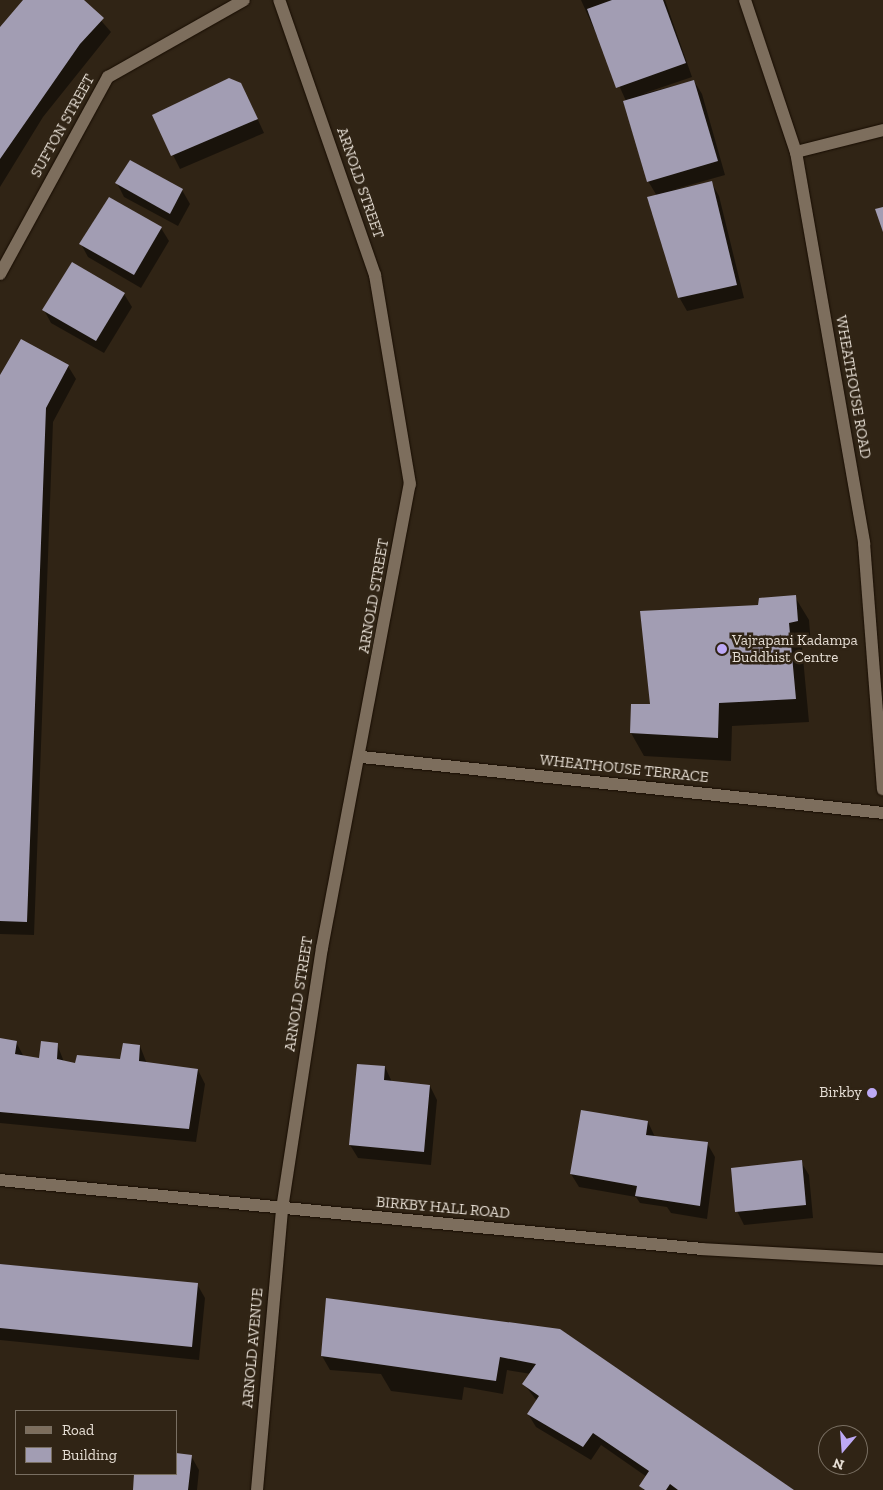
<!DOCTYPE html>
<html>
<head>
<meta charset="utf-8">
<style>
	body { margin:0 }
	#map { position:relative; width:883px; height:1490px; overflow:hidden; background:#302415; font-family:"Zilla Slab",serif }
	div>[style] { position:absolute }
	.shadow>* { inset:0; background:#0007 }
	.building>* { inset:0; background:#a29db3 }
	.roads { filter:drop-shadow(0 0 1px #180d02) drop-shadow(0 0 1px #180d02) }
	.street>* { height:12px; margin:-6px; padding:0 6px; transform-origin:6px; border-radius:6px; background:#7d6e5d }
	.secondary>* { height:12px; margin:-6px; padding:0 6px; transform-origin:6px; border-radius:6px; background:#7d6e5d }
	.dots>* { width:14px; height:14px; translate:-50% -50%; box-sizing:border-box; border:2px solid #302415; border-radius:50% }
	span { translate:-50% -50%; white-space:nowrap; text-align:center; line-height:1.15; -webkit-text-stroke:5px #302415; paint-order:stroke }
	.street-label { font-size:15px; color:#e7dfd5 }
	.poi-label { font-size:15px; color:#e7dfd5 }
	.left { translate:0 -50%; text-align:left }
	.right { translate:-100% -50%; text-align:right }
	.legend { position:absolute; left:15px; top:1410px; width:162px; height:65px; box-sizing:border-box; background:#302415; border:1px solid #796f62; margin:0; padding:6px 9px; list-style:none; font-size:15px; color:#e7dfd5 }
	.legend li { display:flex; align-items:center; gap:10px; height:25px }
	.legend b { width:25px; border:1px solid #796f62 }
	.north { position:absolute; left:818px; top:1425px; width:50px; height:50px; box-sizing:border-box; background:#302415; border:1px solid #796f62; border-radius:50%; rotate:198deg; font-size:14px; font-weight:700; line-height:20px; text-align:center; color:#e7dfd5 }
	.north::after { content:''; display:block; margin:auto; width:18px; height:22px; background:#bda9f5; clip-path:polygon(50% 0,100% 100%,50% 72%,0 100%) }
</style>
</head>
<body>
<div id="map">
	<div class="shadow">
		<div style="clip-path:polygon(27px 0,83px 0,111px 32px,43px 117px,0 187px,0 29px)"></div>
		<div style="clip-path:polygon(581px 0,665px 0,692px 77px,642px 94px,694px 81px,702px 94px,725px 175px,672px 190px,711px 182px,719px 196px,744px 298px,687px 311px,679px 297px,657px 196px,648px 181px,626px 101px)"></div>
		<div style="clip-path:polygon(248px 98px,264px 133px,180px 169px,173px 155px)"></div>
		<div style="clip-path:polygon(131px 161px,182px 190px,190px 204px,178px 226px,124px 197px,117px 183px)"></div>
		<div style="clip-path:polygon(161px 228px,169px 241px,141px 288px,88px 257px,81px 244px)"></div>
		<div style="clip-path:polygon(124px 294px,132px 307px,104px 353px,51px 323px,44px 310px)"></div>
		<div style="clip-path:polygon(68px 366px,76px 379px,53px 422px,34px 935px,0 934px,0 377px)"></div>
		<div style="clip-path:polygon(795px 597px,809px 620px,811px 645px,802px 647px,809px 722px,732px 726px,731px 761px,644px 756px,631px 733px,652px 706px,759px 607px)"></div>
		<div style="clip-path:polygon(0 1040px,16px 1042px,24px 1057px,41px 1059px,57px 1044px,64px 1062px,76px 1065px,121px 1060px,140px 1046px,147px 1064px,198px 1070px,205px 1084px,196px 1142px,0 1123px)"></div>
		<div style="clip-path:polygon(385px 1067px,392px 1082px,430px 1086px,437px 1100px,431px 1165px,358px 1158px,350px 1145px)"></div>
		<div style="clip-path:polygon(648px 1122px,655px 1137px,707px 1143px,715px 1157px,707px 1219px,671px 1213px,667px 1207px,640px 1203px,636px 1197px,579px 1187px,571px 1174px)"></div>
		<div style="clip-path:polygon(801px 1162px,809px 1175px,813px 1218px,744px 1225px,737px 1211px)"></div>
		<div style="clip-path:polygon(0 1264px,197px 1284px,205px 1298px,199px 1360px,0 1340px)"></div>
		<div style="clip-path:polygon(328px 1300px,560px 1331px,791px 1490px,643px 1490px,647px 1477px,601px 1445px,591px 1460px,536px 1427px,528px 1414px,537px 1401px,524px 1384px,531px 1374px,507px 1370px,503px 1394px,464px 1387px,462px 1400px,391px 1391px,381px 1374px,330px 1370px,322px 1356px)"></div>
		<div style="clip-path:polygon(191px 1456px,199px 1470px,197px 1490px,134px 1490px,135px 1474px,176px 1474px)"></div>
	</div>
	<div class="building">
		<div style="clip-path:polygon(23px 0,84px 0,104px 18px,80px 44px,0 159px,0 27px)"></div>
		<div style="clip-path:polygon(612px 0,663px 0,686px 63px,616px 88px,587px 9px)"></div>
		<div style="clip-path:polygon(229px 78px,241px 83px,258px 119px,171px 156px,152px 115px)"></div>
		<div style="clip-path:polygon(694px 80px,718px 161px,647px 182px,623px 101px)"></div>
		<div style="clip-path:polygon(130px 160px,183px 189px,170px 214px,115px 183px)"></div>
		<div style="clip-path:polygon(712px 181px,737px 285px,678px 298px,647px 197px)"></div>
		<div style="clip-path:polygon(109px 197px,162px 227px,134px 275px,79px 244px)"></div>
		<div style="clip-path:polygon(883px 207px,883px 232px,875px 209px)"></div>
		<div style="clip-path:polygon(72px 262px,125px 293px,96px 341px,42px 310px)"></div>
		<div style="clip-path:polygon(21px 339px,69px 365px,46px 408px,27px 922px,0 921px,0 375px)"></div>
		<div style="clip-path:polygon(796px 595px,798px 621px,789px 623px,796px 699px,719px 703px,718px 738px,630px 733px,631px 704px,650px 704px,640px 611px,758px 605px,759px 598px)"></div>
		<div style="clip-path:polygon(0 1038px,17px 1041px,15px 1054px,39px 1058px,41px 1041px,58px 1043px,57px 1059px,75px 1063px,77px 1055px,120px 1059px,123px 1043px,140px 1045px,139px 1061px,198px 1069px,189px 1129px,0 1112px)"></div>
		<div style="clip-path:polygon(357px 1064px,385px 1066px,384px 1080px,430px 1085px,424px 1152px,349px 1145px)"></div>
		<div style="clip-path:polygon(581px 1110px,648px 1121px,646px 1135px,708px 1142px,700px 1206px,635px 1196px,637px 1186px,570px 1174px)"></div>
		<div style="clip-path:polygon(802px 1160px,806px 1205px,735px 1212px,731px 1168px)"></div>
		<div style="clip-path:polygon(0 1264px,198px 1283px,192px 1347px,0 1328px)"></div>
		<div style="clip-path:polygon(326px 1298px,560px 1329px,794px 1490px,678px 1490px,670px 1484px,666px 1490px,645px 1490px,639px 1486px,649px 1471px,593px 1433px,583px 1447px,527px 1414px,539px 1396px,522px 1384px,536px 1364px,500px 1357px,496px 1381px,321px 1356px)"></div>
		<div style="clip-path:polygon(176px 1453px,192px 1455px,188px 1490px,133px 1490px,134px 1474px,176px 1474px)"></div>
	</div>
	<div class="roads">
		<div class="street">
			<div style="left:796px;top:152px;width:90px;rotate:-14.2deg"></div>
			<div style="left:0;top:274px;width:225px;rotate:-61.3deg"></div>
			<div style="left:108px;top:77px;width:156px;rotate:-29.5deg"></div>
			<div style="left:362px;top:757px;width:524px;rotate:6.13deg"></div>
			<div style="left:257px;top:1490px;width:282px;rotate:-84.9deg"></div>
			<div style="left:282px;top:1209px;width:264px;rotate:-81.3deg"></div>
			<div style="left:322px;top:948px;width:472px;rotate:-79.3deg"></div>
			<div style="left:410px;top:484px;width:212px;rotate:-99.5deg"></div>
			<div style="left:375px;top:275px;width:291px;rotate:-109.2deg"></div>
		</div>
		<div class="secondary">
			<div style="left:745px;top:0;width:160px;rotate:71.5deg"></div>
			<div style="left:796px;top:152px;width:397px;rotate:80.1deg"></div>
			<div style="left:864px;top:543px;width:247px;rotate:85.6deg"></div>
			<div style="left:0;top:1180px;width:705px;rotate:5.61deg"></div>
			<div style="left:702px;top:1249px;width:181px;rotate:3.2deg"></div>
		</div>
	</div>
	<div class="dots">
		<div style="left:722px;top:649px;background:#bda9f5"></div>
		<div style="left:872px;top:1093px;background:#bda9f5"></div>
	</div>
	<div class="street-label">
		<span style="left:63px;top:126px;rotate:-61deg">SUFTON STREET</span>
		<span style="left:360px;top:183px;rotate:71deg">ARNOLD STREET</span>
		<span style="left:853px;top:387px;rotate:80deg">WHEATHOUSE ROAD</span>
		<span style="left:374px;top:596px;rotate:-80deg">ARNOLD STREET</span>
		<span style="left:624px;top:769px;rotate:6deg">WHEATHOUSE TERRACE</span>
		<span style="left:299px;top:994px;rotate:-81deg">ARNOLD STREET</span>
		<span style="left:443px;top:1208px;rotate:5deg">BIRKBY HALL ROAD</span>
		<span style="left:253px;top:1348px;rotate:-85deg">ARNOLD AVENUE</span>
	</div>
	<div class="poi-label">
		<span class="left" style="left:732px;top:649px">Vajrapani Kadampa<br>Buddhist Centre</span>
		<span class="right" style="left:862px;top:1093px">Birkby</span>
	</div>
	<ul class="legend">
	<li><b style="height:6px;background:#7d6e5d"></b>Road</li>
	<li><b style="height:14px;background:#a29db3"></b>Building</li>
	</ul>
	<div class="north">N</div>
</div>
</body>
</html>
